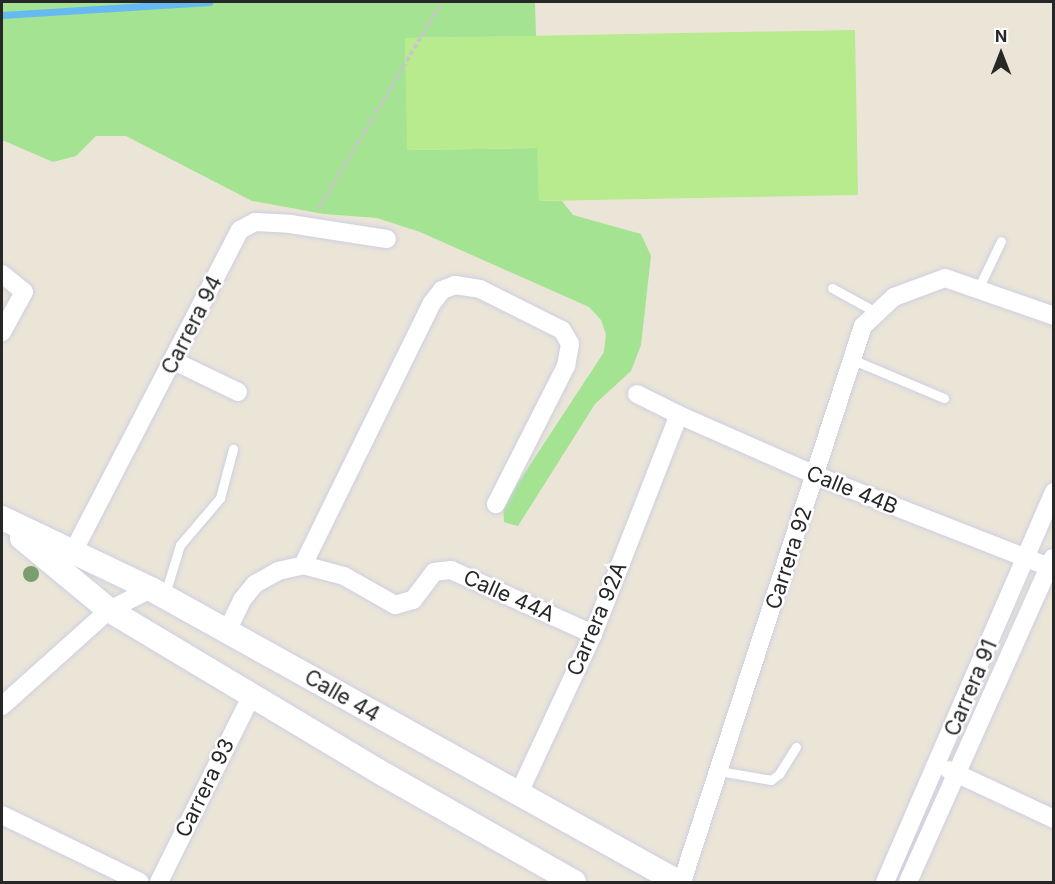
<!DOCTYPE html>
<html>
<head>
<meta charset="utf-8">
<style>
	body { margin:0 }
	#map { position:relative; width:1055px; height:884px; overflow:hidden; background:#ebe5d8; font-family:Inter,sans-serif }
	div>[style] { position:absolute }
	.green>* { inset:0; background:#a3e392 }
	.pitch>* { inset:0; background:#b7eb8d }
	.stream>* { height:7px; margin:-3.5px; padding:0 3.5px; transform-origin:3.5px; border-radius:3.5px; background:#67baf1 }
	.path>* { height:4px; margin-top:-2px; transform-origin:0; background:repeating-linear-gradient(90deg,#c7c7c7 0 4.5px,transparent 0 7.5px) }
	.roads { filter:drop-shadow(0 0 2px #cdcfe1) drop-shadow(0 0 2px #cdcfe1) }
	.lane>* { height:9px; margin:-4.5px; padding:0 4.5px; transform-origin:4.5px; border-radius:4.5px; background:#fff }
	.street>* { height:18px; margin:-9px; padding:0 9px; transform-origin:9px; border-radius:9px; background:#fff }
	.secondary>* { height:24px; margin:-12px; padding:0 12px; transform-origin:12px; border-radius:12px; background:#fff }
	.trees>* { width:16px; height:16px; margin:-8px; border-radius:50%; background:#7a9e6e }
	span { translate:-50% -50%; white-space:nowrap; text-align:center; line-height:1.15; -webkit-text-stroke:5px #fff; paint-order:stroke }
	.street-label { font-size:21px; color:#272727 }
	.frame { position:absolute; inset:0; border:3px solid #272727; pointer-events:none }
	.north { position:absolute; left:971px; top:24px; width:60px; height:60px; -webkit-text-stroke:4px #fff; paint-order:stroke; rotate:0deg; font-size:16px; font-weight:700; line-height:24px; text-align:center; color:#272727 }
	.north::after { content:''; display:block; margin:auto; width:21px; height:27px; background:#272727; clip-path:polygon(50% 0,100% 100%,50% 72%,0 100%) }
</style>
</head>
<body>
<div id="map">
	<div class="green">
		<div style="clip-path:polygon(2px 2px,535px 2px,536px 36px,405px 38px,408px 150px,538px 148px,539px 201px,562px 201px,573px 215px,641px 234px,651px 256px,641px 345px,631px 371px,595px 404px,518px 526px,504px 522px,503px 506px,604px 352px,606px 334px,601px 320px,589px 307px,420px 232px,377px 218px,324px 214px,252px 201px,126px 136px,96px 136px,76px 156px,53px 162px,2px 140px)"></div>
	</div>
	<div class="pitch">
		<div style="clip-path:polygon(855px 30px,858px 195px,539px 201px,537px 148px,407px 150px,405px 38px)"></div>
	</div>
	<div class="stream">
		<div style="left:2px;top:15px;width:208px;rotate:-3.6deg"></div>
	</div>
	<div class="path">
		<div style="left:318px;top:209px;width:241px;rotate:-59.1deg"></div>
	</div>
	<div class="roads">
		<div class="lane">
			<div style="left:832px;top:288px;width:48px;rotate:28.7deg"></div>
			<div style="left:978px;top:289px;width:53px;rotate:-64.4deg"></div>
			<div style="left:851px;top:359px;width:101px;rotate:22.8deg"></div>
			<div style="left:165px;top:594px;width:51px;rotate:-73deg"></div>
			<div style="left:180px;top:545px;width:62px;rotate:-49.6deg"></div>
			<div style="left:220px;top:498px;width:51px;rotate:-75.1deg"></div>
			<div style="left:719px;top:771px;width:53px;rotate:9.8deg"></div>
			<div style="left:771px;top:780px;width:10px;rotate:-37deg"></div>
			<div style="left:779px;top:774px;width:32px;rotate:-58deg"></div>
		</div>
		<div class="street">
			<div style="left:2px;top:274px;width:28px;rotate:39deg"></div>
			<div style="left:24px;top:292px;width:46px;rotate:118.8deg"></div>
			<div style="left:174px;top:361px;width:71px;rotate:25.8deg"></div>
			<div style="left:637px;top:394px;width:47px;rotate:26.6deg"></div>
			<div style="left:73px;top:552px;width:363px;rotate:-62.6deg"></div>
			<div style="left:240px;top:230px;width:17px;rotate:-28deg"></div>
			<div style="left:255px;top:222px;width:35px;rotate:3deg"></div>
			<div style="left:290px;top:224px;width:98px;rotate:8.8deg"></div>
			<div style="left:303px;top:565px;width:292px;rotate:-63.8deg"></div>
			<div style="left:432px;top:303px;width:16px;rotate:-52deg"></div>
			<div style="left:442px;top:290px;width:14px;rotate:-21deg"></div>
			<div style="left:455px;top:285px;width:25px;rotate:9deg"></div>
			<div style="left:480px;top:289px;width:92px;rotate:26.6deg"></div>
			<div style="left:562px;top:330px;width:16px;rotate:60deg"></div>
			<div style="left:570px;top:344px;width:22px;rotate:100deg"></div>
			<div style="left:566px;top:366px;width:155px;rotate:116.9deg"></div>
			<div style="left:227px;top:631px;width:34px;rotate:-64deg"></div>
			<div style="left:242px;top:600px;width:21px;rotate:-51deg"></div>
			<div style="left:255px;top:584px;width:26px;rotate:-29deg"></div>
			<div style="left:278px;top:571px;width:26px;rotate:-13deg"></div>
			<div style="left:303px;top:565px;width:42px;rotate:15deg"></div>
			<div style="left:344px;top:576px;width:59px;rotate:29.6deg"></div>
			<div style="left:395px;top:605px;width:19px;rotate:-16deg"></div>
			<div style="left:413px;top:600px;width:35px;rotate:-53deg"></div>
			<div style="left:434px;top:572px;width:17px;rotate:-7deg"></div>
			<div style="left:451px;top:570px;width:156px;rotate:24.3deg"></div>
			<div style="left:2px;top:706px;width:144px;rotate:-41.9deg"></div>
			<div style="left:109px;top:610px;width:47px;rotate:-26.6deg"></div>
			<div style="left:949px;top:770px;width:116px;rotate:25deg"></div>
			<div style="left:518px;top:795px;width:178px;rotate:-65deg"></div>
			<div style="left:593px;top:634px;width:235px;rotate:-68.6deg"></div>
			<div style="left:679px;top:415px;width:151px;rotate:23.8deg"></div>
			<div style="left:817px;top:476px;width:255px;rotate:21.4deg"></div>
			<div style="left:2px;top:815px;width:153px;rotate:25.9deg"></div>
			<div style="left:159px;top:882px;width:211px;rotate:-63.6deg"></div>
			<div style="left:682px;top:882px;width:585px;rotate:-71.97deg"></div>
			<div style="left:863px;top:326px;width:42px;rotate:-43.1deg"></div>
			<div style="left:894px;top:297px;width:54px;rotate:-20.4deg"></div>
			<div style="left:945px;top:278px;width:115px;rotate:19.2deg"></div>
			<div style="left:885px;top:882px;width:425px;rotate:-66.6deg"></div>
			<div style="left:908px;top:882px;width:355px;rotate:-65.9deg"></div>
		</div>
		<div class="secondary">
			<div style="left:2px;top:518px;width:165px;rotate:25.5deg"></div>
			<div style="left:151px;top:589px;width:603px;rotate:29.07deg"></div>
			<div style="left:22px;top:538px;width:113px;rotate:39.6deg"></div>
			<div style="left:109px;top:610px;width:322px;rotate:30.9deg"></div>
			<div style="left:385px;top:775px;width:217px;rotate:29.5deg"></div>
		</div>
	</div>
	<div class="trees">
		<div style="left:31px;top:574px"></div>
	</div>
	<div class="street-label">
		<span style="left:192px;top:325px;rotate:-63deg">Carrera 94</span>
		<span style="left:852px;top:490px;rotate:22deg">Calle 44B</span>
		<span style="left:789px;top:558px;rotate:-72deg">Carrera 92</span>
		<span style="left:509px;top:596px;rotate:24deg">Calle 44A</span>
		<span style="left:597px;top:619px;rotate:-67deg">Carrera 92A</span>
		<span style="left:971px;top:688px;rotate:-67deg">Carrera 91</span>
		<span style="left:342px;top:696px;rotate:30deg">Calle 44</span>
		<span style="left:205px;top:788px;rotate:-64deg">Carrera 93</span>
	</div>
	<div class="frame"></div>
	<div class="north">N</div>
</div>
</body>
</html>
